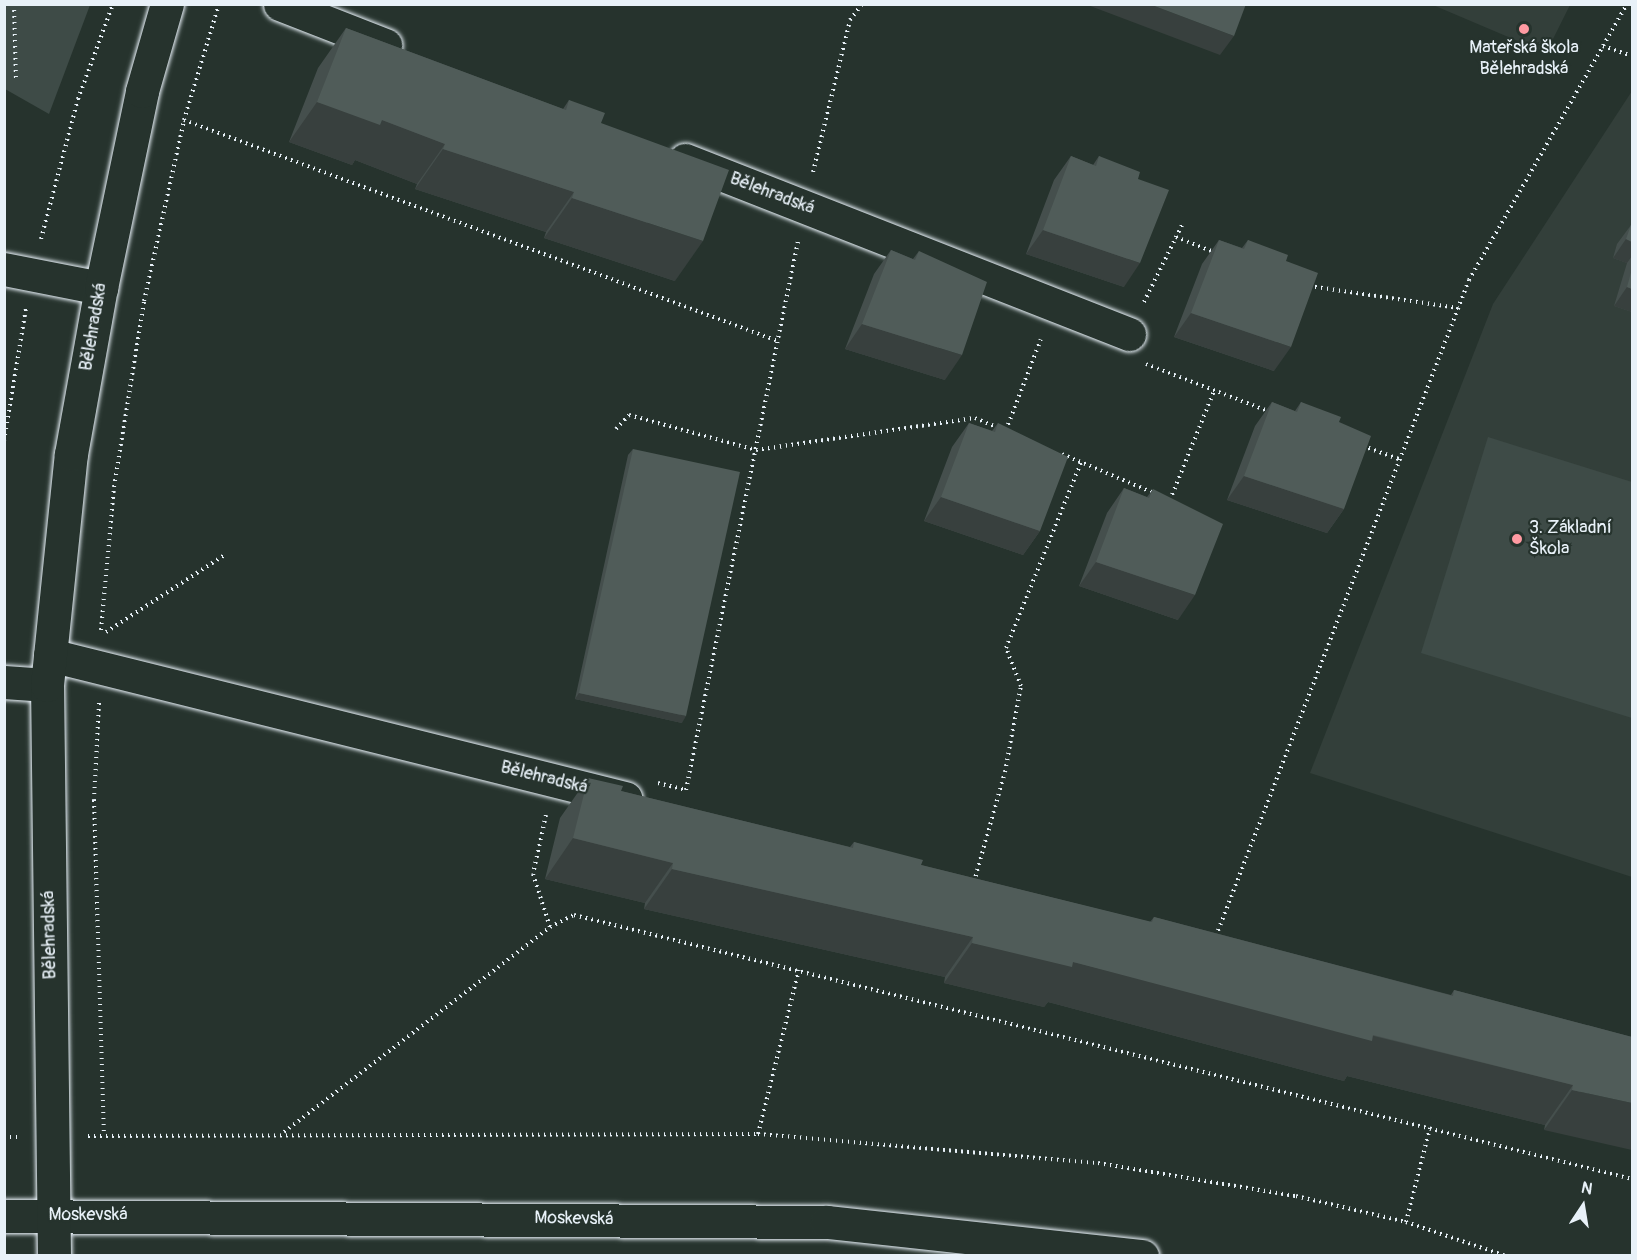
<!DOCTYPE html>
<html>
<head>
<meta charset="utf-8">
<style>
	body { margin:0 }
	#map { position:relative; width:1637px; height:1260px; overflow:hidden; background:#26332d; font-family:Pangolin,sans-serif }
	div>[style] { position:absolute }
	.built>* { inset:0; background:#333f3a }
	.green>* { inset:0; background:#3e4b47 }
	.path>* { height:4px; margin-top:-2px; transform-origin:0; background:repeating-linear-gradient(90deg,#e8f1f8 0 1.5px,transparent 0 6px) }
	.roads { filter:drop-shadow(0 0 2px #e8f1f8) drop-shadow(0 0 2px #e8f1f8) }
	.minor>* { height:33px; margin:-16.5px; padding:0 16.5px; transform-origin:16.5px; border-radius:16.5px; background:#26332d }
	.wall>* { inset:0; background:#454f4d }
	.shaded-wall>* { inset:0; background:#38403e }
	.building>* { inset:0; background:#505c59 }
	.dots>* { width:16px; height:16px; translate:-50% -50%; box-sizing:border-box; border:3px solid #26332d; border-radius:50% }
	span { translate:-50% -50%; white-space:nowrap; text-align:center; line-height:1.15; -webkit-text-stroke:4.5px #26332d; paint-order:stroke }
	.poi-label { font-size:18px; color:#e8f1f8 }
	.left { translate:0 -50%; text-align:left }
	.street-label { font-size:18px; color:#e8f1f8 }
	.frame { position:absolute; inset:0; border:6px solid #e8f1f8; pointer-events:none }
	.north { position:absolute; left:1553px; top:1176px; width:60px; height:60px; -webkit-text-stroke:4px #26332d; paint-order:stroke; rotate:12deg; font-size:16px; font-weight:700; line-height:24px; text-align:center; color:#e8f1f8 }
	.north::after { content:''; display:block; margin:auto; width:21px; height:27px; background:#e8f1f8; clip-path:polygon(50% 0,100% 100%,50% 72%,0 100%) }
</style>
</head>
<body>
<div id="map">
	<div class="built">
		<div style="clip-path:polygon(1433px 5px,1570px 4px,1570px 5px,1546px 53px)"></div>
		<div style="clip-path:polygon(1632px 91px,1632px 877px,1310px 773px,1493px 304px)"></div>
	</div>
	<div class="green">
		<div style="clip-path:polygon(5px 4px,90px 5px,49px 114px,5px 89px)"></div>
		<div style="clip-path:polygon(1488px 437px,1632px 482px,1632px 718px,1421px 653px)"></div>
	</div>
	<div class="path">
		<div style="left:14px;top:4px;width:74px;rotate:88.5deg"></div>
		<div style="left:1603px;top:46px;width:31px;rotate:19deg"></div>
		<div style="left:184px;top:120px;width:634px;rotate:20.41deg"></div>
		<div style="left:813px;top:172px;width:156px;rotate:-76.3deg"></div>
		<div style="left:850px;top:20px;width:20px;rotate:-53deg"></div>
		<div style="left:1176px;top:237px;width:41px;rotate:21.5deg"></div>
		<div style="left:41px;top:239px;width:145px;rotate:-75.2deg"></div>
		<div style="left:78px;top:99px;width:101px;rotate:-69.8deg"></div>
		<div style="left:1309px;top:286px;width:151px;rotate:8.4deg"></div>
		<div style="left:1144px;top:302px;width:86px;rotate:-63.7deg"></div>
		<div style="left:1146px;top:364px;width:131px;rotate:21.1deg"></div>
		<div style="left:616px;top:429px;width:19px;rotate:-47deg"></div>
		<div style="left:629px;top:415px;width:132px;rotate:15.4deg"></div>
		<div style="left:756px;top:450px;width:221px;rotate:-8.3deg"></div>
		<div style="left:975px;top:418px;width:26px;rotate:23deg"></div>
		<div style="left:1006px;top:430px;width:97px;rotate:-69deg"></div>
		<div style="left:4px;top:441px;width:135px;rotate:-80.6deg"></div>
		<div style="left:1363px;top:446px;width:38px;rotate:20deg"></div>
		<div style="left:1062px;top:454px;width:100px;rotate:23deg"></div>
		<div style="left:1170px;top:500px;width:118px;rotate:-68deg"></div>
		<div style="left:101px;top:630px;width:144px;rotate:-84.8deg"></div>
		<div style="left:114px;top:487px;width:188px;rotate:-80.8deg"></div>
		<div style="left:144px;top:301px;width:185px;rotate:-77.5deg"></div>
		<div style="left:184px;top:120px;width:121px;rotate:-73.2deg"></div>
		<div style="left:106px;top:632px;width:140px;rotate:-33deg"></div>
		<div style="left:99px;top:703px;width:97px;rotate:93deg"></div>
		<div style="left:94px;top:800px;width:336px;rotate:88.3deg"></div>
		<div style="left:658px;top:783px;width:29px;rotate:14deg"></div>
		<div style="left:686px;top:790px;width:560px;rotate:-78.47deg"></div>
		<div style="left:546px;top:815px;width:60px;rotate:102.4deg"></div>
		<div style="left:533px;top:874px;width:56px;rotate:72.2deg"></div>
		<div style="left:974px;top:882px;width:114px;rotate:-74.3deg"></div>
		<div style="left:1005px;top:772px;width:87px;rotate:-79.5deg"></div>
		<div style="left:1021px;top:686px;width:41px;rotate:-111.5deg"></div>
		<div style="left:1006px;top:648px;width:201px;rotate:-68deg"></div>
		<div style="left:1216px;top:936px;width:703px;rotate:-68.91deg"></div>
		<div style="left:1469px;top:280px;width:318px;rotate:-60.2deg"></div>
		<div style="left:284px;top:1132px;width:336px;rotate:-37.6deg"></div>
		<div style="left:550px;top:927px;width:27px;rotate:-27deg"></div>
		<div style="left:574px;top:915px;width:1090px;rotate:14.01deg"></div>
		<div style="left:758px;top:1134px;width:169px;rotate:-76deg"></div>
		<div style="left:88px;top:1136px;width:670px;rotate:-0.17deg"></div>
		<div style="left:758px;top:1134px;width:341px;rotate:4.9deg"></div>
		<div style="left:1098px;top:1163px;width:201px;rotate:9.5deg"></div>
		<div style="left:1296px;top:1196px;width:113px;rotate:13.3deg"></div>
		<div style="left:1406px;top:1222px;width:106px;rotate:18.8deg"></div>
		<div style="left:4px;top:1137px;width:14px"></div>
		<div style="left:1406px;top:1222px;width:97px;rotate:-75.7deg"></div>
	</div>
	<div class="roads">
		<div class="minor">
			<div style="left:280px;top:4px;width:113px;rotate:21.3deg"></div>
			<div style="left:685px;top:160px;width:477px;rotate:21.4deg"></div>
			<div style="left:4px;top:269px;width:99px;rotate:11.1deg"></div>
			<div style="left:50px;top:655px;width:593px;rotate:13.97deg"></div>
			<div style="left:4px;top:682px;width:43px;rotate:4deg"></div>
			<div style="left:4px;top:1216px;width:823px;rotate:0.42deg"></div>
			<div style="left:827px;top:1222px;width:317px;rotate:6.2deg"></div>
			<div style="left:54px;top:1256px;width:571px;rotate:-90.7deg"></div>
			<div style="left:47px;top:685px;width:232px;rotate:-84.1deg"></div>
			<div style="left:71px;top:454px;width:169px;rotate:-79.8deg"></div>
			<div style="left:101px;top:288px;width:201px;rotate:-78.2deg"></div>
			<div style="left:142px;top:91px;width:91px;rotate:-74deg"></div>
		</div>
	</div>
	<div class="wall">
		<div style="clip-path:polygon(346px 28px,563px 109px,569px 100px,601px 123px,675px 281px,544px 238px,546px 232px,415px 189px,417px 184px,355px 160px,352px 165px,289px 142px,318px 68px)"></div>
		<div style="clip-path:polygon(1071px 156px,1093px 165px,1099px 156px,1138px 179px,1124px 287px,1026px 254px,1054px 180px)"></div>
		<div style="clip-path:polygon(1631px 225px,1632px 225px,1632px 312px,1614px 306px,1627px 263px,1613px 258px,1617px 244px)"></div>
		<div style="clip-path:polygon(1219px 240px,1242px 248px,1248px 240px,1286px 261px,1274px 371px,1174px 337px,1202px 264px)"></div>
		<div style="clip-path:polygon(891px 250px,913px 259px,919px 251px,945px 380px,845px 349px,874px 274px)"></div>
		<div style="clip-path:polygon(1272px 402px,1295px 411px,1301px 402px,1339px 422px,1344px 509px,1327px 533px,1227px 500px,1255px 426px)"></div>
		<div style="clip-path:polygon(969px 423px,992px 431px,998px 423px,1040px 531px,1023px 555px,924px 521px,952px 447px)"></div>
		<div style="clip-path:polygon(633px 449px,682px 723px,575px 699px,628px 455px)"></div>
		<div style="clip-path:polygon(1124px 488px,1147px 497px,1153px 489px,1178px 620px,1079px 586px,1107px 513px)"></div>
		<div style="clip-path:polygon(588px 778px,621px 791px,850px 847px,854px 842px,921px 865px,1150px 922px,1154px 917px,1451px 995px,1454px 990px,1632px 1037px,1544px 1130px,1545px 1125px,1347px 1076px,1344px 1081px,1048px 1002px,1044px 1007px,944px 983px,945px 977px,644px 909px,645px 903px,545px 879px,560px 818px)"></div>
	</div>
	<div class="shaded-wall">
		<div style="clip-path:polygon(1085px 4px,1149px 4px,1234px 36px,1220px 55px)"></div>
		<div style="clip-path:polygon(317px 102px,382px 120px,445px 144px,417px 184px,355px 160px,352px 165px,289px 142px)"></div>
		<div style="clip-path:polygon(443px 149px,574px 192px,546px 232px,415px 189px)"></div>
		<div style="clip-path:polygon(572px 198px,703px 241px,675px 281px,544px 238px)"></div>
		<div style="clip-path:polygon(1043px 230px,1140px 263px,1124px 287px,1026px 254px)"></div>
		<div style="clip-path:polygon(1626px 239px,1632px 242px,1632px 256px,1627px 263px,1613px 258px)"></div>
		<div style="clip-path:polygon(1627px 287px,1632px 289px,1632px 312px,1614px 306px)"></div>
		<div style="clip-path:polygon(1191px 313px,1291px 347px,1274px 371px,1174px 337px)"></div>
		<div style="clip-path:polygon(862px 324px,962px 355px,945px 380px,845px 349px)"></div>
		<div style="clip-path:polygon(1244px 476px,1344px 509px,1327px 533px,1227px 500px)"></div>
		<div style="clip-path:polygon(941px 497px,1040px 531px,1023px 555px,924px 521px)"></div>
		<div style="clip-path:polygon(1096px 562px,1195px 595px,1178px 620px,1079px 586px)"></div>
		<div style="clip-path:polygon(579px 693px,686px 716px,682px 723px,575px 699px)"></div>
		<div style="clip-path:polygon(573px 838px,673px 863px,645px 903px,545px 879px)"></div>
		<div style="clip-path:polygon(672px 869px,973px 937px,945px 977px,644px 909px)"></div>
		<div style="clip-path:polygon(972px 943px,1073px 962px,1573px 1085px,1545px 1125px,1347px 1076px,1344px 1081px,1048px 1002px,1044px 1007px,944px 983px)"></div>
		<div style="clip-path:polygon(1572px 1090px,1632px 1103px,1632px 1150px,1544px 1130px)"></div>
	</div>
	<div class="building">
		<div style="clip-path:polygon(1149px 4px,1246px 4px,1234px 36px)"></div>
		<div style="clip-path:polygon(346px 28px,566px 110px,569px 100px,605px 113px,601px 123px,729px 170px,703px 241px,572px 198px,574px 192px,443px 149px,445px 144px,382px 120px,380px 125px,317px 102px)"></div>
		<div style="clip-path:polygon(1071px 156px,1096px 166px,1099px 156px,1140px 172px,1138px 179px,1169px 190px,1140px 263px,1043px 230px)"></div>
		<div style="clip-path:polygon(1631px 225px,1632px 225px,1632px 242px,1626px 239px)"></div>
		<div style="clip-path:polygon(1219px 240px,1244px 249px,1248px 240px,1288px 255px,1286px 261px,1318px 273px,1291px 347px,1191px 313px)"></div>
		<div style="clip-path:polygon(891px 250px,915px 260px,919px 251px,987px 282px,962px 355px,862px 324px)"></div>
		<div style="clip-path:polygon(1632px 269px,1632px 289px,1627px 287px)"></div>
		<div style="clip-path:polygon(1272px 402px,1297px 412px,1301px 402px,1341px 417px,1339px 422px,1371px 436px,1344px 509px,1244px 476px)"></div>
		<div style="clip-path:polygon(969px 423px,995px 432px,998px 423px,1068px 457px,1040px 531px,941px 497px)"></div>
		<div style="clip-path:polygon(633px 449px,740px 472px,686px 716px,579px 693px)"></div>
		<div style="clip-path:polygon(1124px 488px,1149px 498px,1153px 489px,1223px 524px,1195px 595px,1096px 562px)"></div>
		<div style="clip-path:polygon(588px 778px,623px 786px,621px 791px,853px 848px,854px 842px,923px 860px,921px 865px,1152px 922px,1154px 917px,1453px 996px,1454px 990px,1632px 1037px,1632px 1103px,1572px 1090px,1573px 1085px,1373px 1035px,1372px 1041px,1073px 962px,1072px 967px,972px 943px,973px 937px,672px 869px,673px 863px,573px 838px)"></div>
	</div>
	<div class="dots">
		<div style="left:1524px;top:29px;background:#ff9aa2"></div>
		<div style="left:1517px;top:539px;background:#ff9aa2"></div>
	</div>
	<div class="poi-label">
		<span style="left:1524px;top:59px">Mateřská škola<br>Bělehradská</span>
		<span class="left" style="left:1529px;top:539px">3. Základní<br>Škola</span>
	</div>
	<div class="street-label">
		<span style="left:772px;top:194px;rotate:21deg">Bělehradská</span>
		<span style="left:94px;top:327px;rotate:-80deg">Bělehradská</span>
		<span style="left:544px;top:778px;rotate:14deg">Bělehradská</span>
		<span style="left:50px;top:935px;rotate:-91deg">Bělehradská</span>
		<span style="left:88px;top:1215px">Moskevská</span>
		<span style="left:574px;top:1219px;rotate:1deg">Moskevská</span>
	</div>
	<div class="frame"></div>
	<div class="north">N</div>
</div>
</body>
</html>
